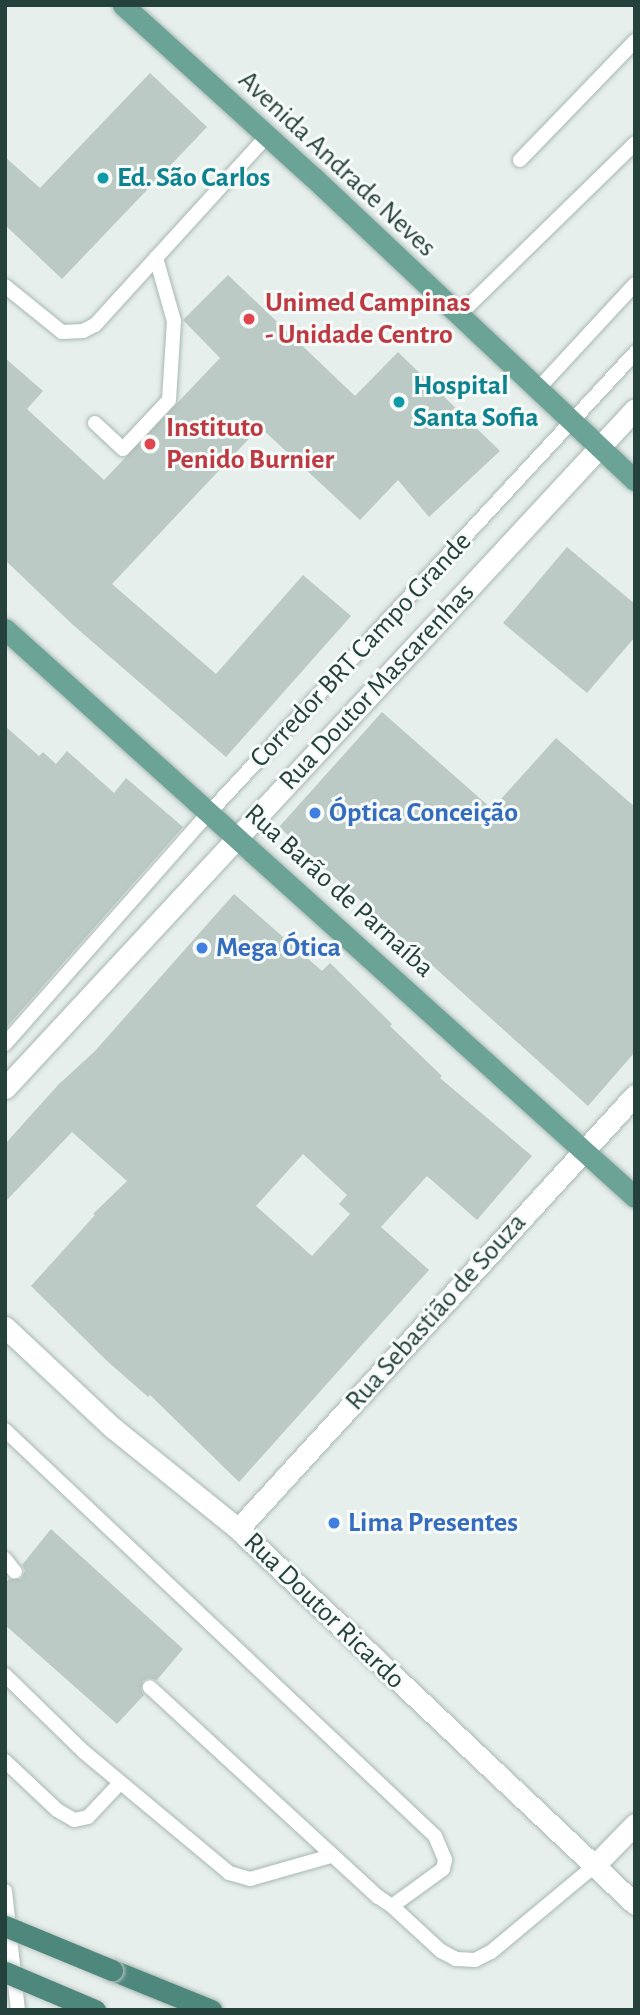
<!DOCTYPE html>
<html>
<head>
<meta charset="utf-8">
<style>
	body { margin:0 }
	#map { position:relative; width:640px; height:2015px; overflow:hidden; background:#e6efeb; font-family:"Alegreya Sans",sans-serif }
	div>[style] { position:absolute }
	.building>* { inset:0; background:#bbcac4 }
	.roads { filter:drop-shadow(0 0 2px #a8b7b3) drop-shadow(0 0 2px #a8b7b3) }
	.service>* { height:14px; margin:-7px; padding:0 7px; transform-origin:7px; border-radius:7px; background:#fff }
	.minor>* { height:21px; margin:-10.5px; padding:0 10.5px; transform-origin:10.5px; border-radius:10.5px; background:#fff }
	.tertiary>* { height:21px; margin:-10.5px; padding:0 10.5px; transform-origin:10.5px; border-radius:10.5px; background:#fff }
	.primary>* { height:21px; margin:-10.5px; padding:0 10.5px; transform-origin:10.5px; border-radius:10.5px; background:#6ba497 }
	.trunk>* { height:21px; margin:-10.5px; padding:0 10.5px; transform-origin:10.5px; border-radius:10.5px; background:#4e887d }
	.bridges { filter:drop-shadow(0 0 2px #c2cac8) drop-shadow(0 0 2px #c2cac8) }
	.trunk-bridge>* { height:21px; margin:-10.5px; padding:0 10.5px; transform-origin:10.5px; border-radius:10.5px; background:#4e887d }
	.dots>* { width:19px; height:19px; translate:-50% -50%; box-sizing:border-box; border:4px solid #f7fbf9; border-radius:50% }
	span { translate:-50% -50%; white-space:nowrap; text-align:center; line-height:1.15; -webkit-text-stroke:6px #f7fbf9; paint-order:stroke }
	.street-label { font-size:28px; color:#25413b }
	.culture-label { font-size:28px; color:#0d838f; font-weight:700 }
	.left { translate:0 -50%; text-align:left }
	.health-label { font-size:28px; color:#be3a42; font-weight:700 }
	.shop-label { font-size:28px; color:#366cbe; font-weight:700 }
	.frame { position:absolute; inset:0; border:7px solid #25413b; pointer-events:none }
</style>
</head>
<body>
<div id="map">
	<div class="building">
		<div style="clip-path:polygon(150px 73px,207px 127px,62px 279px,5px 225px,5px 157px,40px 188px)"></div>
		<div style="clip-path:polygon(228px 275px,355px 396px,398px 352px,500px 451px,429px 517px,398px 480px,360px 520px,260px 427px,112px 584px,216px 674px,303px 575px,351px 616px,226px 757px,73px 625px,5px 560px,5px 358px,43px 391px,27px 409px,104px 480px,220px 358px,183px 320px)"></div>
		<div style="clip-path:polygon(567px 547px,635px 604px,635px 637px,587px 693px,503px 623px)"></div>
		<div style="clip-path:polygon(382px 712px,492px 809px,556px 738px,635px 807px,635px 1052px,588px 1106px,279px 827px)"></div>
		<div style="clip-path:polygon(5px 726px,39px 756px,43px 752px,56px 764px,67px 751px,114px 793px,126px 778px,183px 827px,5px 1029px)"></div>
		<div style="clip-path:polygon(evenodd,234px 894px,322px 971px,330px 963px,392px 1024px,390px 1026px,442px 1076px,440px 1078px,532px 1156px,477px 1220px,427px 1176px,381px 1227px,429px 1270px,239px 1482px,150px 1395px,148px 1397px,106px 1360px,31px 1286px,95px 1215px,93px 1214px,127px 1181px,72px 1132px,5px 1202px,5px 1144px,59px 1084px,95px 1051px,234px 894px,303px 1154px,347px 1195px,339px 1204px,350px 1214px,312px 1256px,256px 1206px,303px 1154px)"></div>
		<div style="clip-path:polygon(51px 1529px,183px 1649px,157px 1680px,148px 1678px,143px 1681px,141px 1689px,144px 1695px,117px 1724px,5px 1625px,5px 1584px,9px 1579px,21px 1579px,25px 1571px,22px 1565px)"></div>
	</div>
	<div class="roads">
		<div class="service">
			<div style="left:520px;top:160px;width:165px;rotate:-46deg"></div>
			<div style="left:5px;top:286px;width:73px;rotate:38.9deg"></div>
			<div style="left:62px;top:332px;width:21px;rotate:-3deg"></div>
			<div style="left:83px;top:331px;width:13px;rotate:-27deg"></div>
			<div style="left:95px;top:325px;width:254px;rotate:-47.7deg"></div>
			<div style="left:459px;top:315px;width:246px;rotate:-44.3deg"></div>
			<div style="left:537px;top:390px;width:144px;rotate:-47.2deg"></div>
			<div style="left:95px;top:423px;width:38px;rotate:43deg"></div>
			<div style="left:123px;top:449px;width:67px;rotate:-46.8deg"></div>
			<div style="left:169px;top:400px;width:79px;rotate:-86.4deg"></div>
			<div style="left:174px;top:321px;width:66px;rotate:-105.9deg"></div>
			<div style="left:5px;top:1044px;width:308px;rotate:-48.6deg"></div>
			<div style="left:209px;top:813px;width:627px;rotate:-47.2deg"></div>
			<div style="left:5px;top:1430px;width:591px;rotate:43.36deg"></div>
			<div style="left:435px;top:1836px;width:26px;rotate:67deg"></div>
			<div style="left:445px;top:1860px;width:9px;rotate:103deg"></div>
			<div style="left:443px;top:1869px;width:63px;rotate:144deg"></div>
			<div style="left:392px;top:1906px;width:17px;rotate:-147deg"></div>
			<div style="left:378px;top:1897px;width:310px;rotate:-137.4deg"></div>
			<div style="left:5px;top:1559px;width:16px;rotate:52deg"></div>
			<div style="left:5px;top:1675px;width:110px;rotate:44.3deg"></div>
			<div style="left:84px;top:1752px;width:189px;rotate:39.8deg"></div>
			<div style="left:229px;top:1873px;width:22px;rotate:16deg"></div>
			<div style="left:250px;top:1879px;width:84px;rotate:-15.9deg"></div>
			<div style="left:5px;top:1761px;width:71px;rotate:43.3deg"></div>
			<div style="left:57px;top:1810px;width:20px;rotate:30deg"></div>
			<div style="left:74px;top:1820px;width:14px;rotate:-12deg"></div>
			<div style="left:88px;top:1817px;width:47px;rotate:-46.7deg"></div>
			<div style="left:5px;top:1891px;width:120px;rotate:83.8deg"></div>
			<div style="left:392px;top:1906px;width:67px;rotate:42.6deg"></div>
			<div style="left:441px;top:1951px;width:17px;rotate:28deg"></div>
			<div style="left:456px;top:1959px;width:19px;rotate:3deg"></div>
			<div style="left:475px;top:1960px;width:18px;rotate:-27deg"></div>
			<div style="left:491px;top:1952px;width:133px;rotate:-39.8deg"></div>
		</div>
		<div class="minor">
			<div style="left:238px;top:1529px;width:588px;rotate:-47.55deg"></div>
			<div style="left:593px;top:1867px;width:60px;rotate:-45.7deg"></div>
		</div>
		<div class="tertiary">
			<div style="left:5px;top:1088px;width:926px;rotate:-47.14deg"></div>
			<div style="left:5px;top:1327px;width:148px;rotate:43.1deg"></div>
			<div style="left:113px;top:1428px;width:161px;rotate:38.9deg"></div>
			<div style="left:238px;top:1529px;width:546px;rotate:43.37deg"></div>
		</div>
		<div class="primary">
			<div style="left:123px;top:5px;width:256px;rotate:42.2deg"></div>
			<div style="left:313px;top:177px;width:442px;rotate:43.3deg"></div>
			<div style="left:5px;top:629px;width:848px;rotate:42.04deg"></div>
		</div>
		<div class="trunk">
			<div style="left:112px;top:1970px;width:107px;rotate:22deg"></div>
		</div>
	</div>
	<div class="bridges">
		<div class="trunk-bridge">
			<div style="left:5px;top:1926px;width:116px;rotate:22.4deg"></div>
			<div style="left:5px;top:1972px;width:98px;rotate:22.9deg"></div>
		</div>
	</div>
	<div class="dots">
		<div style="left:103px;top:178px;background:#0f9aa8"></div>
		<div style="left:249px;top:319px;background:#e0444e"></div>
		<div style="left:399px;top:402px;background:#0f9aa8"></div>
		<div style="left:150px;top:444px;background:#e0444e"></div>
		<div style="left:315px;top:813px;background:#3f7fe0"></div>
		<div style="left:202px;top:948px;background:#3f7fe0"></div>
		<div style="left:334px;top:1523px;background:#3f7fe0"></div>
	</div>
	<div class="street-label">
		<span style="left:337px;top:164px;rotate:43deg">Avenida Andrade Neves</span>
		<span style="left:361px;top:650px;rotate:-47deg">Corredor BRT Campo Grande</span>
		<span style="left:377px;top:687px;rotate:-47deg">Rua Doutor Mascarenhas</span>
		<span style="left:339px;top:891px;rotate:42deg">Rua Barão de Parnaíba</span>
		<span style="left:436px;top:1312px;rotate:-48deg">Rua Sebastião de Souza</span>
		<span style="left:324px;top:1611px;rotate:44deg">Rua Doutor Ricardo</span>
	</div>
	<div class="culture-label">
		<span class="left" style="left:117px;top:178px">Ed. São Carlos</span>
		<span class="left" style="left:413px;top:402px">Hospital<br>Santa Sofia</span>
	</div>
	<div class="health-label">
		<span class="left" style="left:265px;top:319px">Unimed Campinas<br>- Unidade Centro</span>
		<span class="left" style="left:166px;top:444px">Instituto<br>Penido Burnier</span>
	</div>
	<div class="shop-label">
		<span class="left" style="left:329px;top:813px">Óptica Conceição</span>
		<span class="left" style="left:216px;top:948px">Mega Ótica</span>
		<span class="left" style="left:348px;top:1523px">Lima Presentes</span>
	</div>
	<div class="frame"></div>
</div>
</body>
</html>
